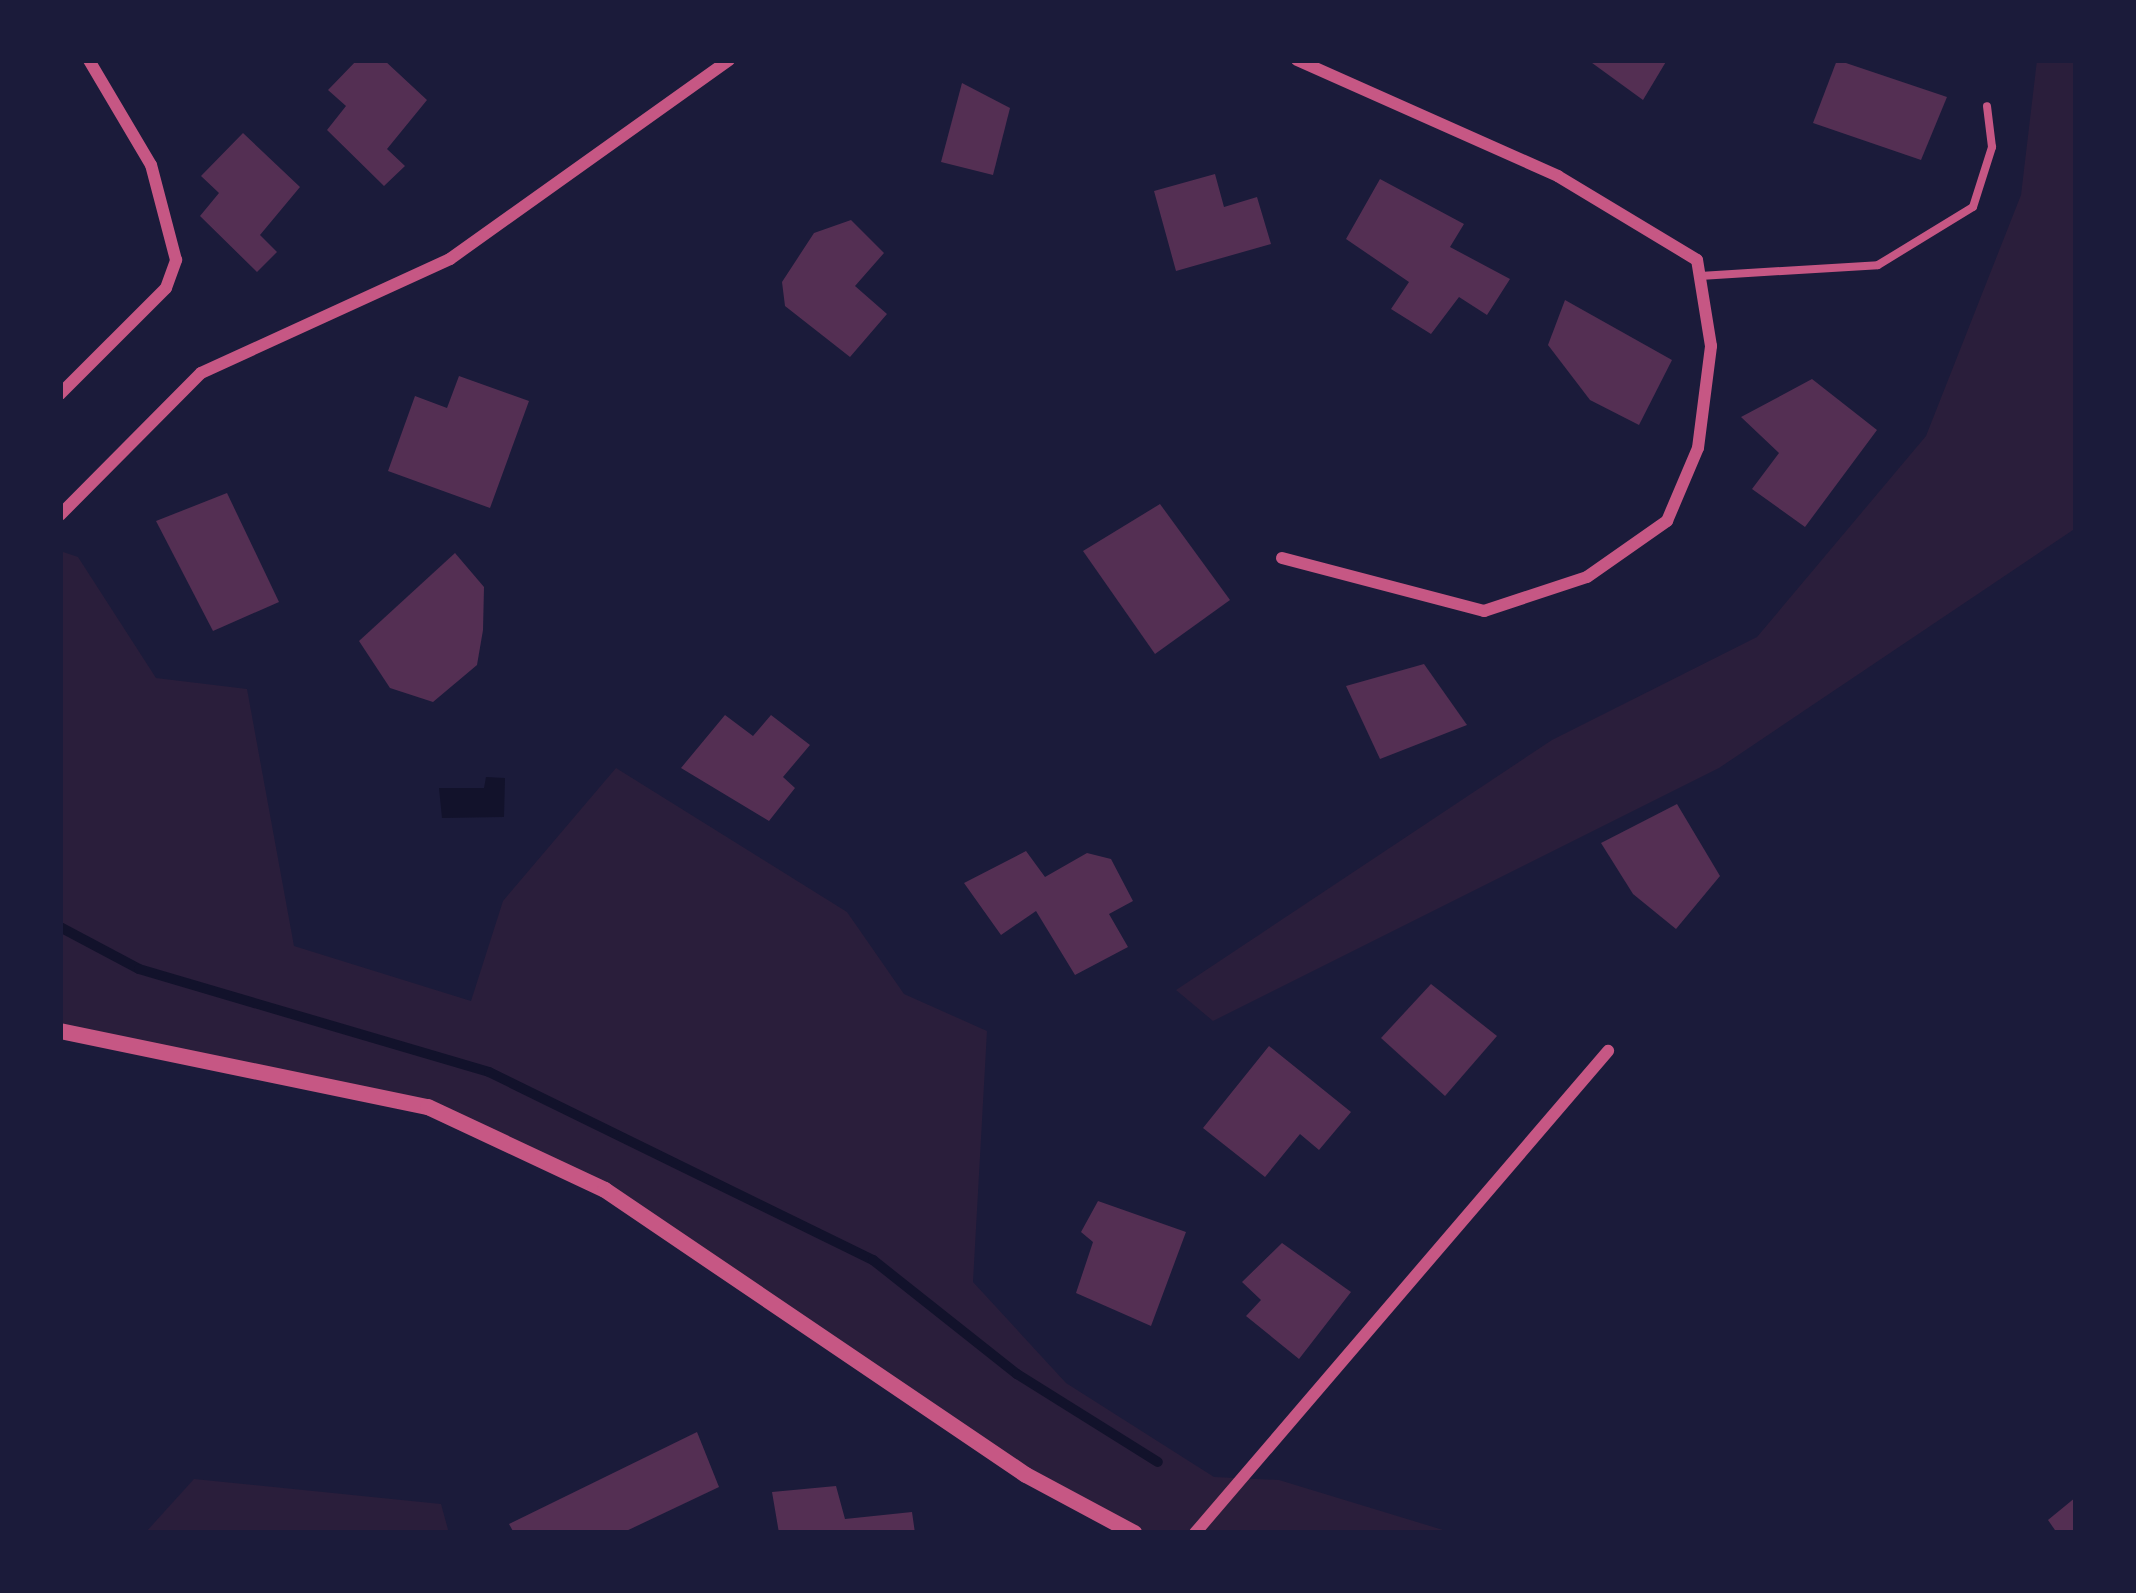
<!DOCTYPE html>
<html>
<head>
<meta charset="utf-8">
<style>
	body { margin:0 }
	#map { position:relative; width:2136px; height:1593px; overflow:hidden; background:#1b1b3a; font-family:"Alegreya Sans",sans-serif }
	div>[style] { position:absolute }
	.green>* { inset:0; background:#2a1e3b }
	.water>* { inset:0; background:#12122b }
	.stream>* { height:10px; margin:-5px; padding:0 5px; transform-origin:5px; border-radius:5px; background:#12122b }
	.building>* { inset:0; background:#542f53 }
	.service>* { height:8px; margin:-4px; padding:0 4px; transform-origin:4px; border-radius:4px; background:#c65784 }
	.minor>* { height:12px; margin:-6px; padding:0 6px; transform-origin:6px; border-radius:6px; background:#c65784 }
	.tertiary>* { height:16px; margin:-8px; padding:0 8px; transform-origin:8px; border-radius:8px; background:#c65784 }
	span { translate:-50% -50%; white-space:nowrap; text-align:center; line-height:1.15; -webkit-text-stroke:9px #1b1b3a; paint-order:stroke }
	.frame { position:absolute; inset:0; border:63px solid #1b1b3a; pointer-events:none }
</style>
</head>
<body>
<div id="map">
	<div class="green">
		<div style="clip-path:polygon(2037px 60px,2076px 60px,2076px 528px,1719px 768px,1213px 1021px,1176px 990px,1552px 740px,1757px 637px,1926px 436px,2021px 195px)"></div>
		<div style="clip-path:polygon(60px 551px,78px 557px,156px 678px,247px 689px,294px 946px,471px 1001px,503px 901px,616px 768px,847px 912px,904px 994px,987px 1031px,973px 1282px,1066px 1383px,1214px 1477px,1279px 1480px,1453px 1533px,1134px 1533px,1026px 1475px,605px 1190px,428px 1107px,60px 1031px)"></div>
		<div style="clip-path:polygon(194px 1479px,441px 1504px,449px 1533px,145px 1533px)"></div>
	</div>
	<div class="water">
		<div style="clip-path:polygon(486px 777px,505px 778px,504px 817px,442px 818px,439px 788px,484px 788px)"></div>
	</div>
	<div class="stream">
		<div style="left:60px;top:927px;width:89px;rotate:28deg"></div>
		<div style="left:139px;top:969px;width:365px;rotate:16.4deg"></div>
		<div style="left:489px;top:1072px;width:428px;rotate:26.1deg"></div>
		<div style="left:873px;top:1260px;width:184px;rotate:38.4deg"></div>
		<div style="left:1017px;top:1374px;width:166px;rotate:32deg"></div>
	</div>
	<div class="building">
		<div style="clip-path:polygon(357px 60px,384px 60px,427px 100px,387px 149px,405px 166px,384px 186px,327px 130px,346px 106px,328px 90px)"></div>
		<div style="clip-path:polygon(1588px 60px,1667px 60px,1643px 100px)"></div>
		<div style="clip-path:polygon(1837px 60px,1947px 97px,1921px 160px,1813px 123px)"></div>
		<div style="clip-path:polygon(962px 83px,1010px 108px,993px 175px,941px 162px)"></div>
		<div style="clip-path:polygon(243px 133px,300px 187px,260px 235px,277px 252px,257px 272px,200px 216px,219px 193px,201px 176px)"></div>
		<div style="clip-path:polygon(1215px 174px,1224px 207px,1257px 197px,1271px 244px,1176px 271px,1154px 191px)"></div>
		<div style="clip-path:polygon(1380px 179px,1464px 224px,1450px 247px,1510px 279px,1487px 315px,1459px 297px,1431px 334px,1391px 309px,1409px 282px,1346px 239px)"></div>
		<div style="clip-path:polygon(851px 220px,884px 253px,855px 286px,887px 314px,850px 357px,785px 306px,782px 282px,814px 233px)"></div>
		<div style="clip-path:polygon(1565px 300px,1672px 360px,1639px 425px,1590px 400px,1548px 345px)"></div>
		<div style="clip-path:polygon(459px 376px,529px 401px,490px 508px,388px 471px,415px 396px,447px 408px)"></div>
		<div style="clip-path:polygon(1812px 379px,1877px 430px,1805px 527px,1752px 489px,1779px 453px,1741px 417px)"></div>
		<div style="clip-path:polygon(227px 493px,279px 602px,213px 631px,156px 521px)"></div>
		<div style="clip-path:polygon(1160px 504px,1230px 600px,1155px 654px,1083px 551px)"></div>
		<div style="clip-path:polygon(455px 553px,484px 587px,483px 630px,477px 665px,433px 702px,390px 688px,359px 641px)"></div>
		<div style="clip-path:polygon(1424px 664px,1467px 725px,1380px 759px,1346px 686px)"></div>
		<div style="clip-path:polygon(725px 715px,753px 736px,771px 715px,810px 745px,783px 777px,795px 788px,769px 821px,681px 768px)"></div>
		<div style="clip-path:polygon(1677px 804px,1720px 876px,1676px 929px,1633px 894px,1601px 843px)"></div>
		<div style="clip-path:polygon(1026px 851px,1045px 877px,1087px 853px,1111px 859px,1133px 901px,1109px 914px,1128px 947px,1075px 975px,1036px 911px,1001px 935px,964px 883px)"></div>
		<div style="clip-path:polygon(1431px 984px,1497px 1036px,1445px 1096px,1381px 1038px)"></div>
		<div style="clip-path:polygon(1269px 1046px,1351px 1112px,1319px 1150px,1300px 1134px,1265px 1177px,1203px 1128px)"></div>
		<div style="clip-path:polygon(1098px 1201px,1186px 1232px,1151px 1326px,1076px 1293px,1093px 1242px,1081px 1232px)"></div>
		<div style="clip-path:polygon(1282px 1243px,1351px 1292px,1299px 1359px,1246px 1316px,1261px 1300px,1242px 1282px)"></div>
		<div style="clip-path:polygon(697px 1432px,719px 1487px,622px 1533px,514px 1533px,509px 1524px)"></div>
		<div style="clip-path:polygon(836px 1486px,845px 1519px,912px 1512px,915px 1533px,779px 1533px,772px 1492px)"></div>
		<div style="clip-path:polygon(2076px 1497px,2076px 1533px,2057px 1533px,2048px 1520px)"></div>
	</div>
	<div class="service">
		<div style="left:1700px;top:276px;width:178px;rotate:-3.5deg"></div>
		<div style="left:1878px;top:265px;width:111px;rotate:-31.4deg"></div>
		<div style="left:1973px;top:207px;width:63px;rotate:-72.4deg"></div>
		<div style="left:1992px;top:147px;width:41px;rotate:-97deg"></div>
	</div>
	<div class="minor">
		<div style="left:60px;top:394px;width:150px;rotate:-45deg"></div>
		<div style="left:166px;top:288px;width:30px;rotate:-70deg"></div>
		<div style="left:176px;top:260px;width:98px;rotate:-104.7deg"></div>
		<div style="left:151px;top:165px;width:122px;rotate:-120.6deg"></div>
		<div style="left:60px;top:515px;width:200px;rotate:-45.2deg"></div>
		<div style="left:201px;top:373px;width:274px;rotate:-24.6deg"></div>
		<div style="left:450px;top:259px;width:343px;rotate:-35.5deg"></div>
		<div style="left:1282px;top:558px;width:209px;rotate:14.7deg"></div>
		<div style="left:1484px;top:611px;width:108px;rotate:-18.3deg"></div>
		<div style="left:1587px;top:577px;width:98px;rotate:-35deg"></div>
		<div style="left:1667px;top:521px;width:79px;rotate:-67deg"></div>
		<div style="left:1698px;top:448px;width:103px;rotate:-82.7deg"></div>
		<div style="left:1711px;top:346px;width:87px;rotate:-99.2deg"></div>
		<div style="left:1697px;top:260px;width:162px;rotate:-148.9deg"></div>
		<div style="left:1558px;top:176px;width:286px;rotate:-156deg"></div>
		<div style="left:1195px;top:1533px;width:635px;rotate:-49.41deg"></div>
	</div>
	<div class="tertiary">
		<div style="left:60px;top:1031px;width:376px;rotate:11.7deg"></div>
		<div style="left:428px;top:1107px;width:195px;rotate:25.1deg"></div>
		<div style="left:605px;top:1190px;width:508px;rotate:34.1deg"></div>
		<div style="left:1026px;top:1475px;width:123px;rotate:28.2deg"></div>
	</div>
	<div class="frame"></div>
</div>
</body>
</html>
